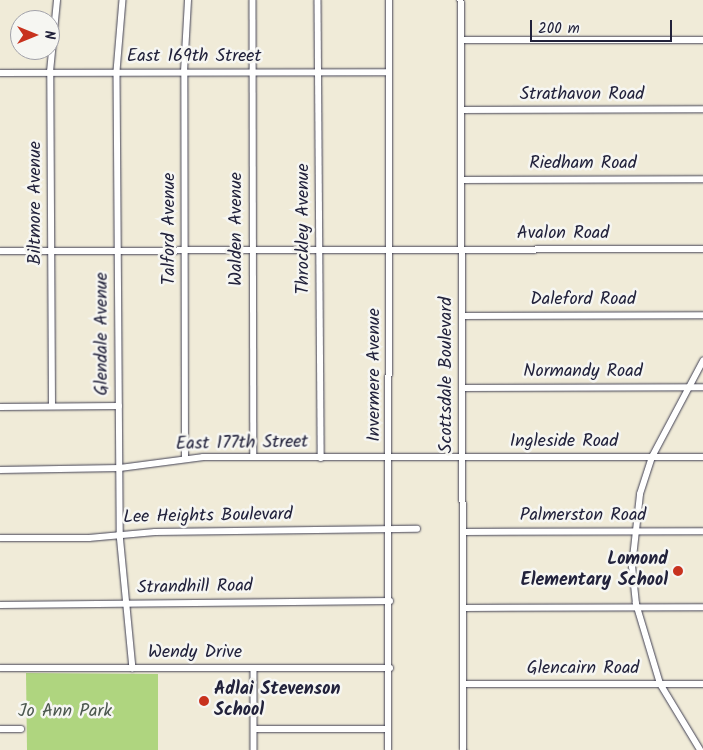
<!DOCTYPE html>
<html>
<head>
<meta charset="utf-8">
<style>
	body { margin:0 }
	#map { position:relative; width:703px; height:750px; overflow:hidden; background:#f0ebd8; font-family:Kalam,sans-serif }
	div>[style] { position:absolute }
	.green>* { inset:0; background:#afd57f }
	.roads { filter:drop-shadow(0 0 1px #414053) drop-shadow(0 0 1px #414053) }
	.street>* { height:5.5px; margin:-2.75px; padding:0 2.75px; transform-origin:2.75px; border-radius:2.75px; background:#fff }
	.dots>* { width:14px; height:14px; translate:-50% -50%; box-sizing:border-box; border:2px solid #f6f6f2; border-radius:50% }
	span { translate:-50% -50%; white-space:nowrap; text-align:center; line-height:1.15; -webkit-text-stroke:5px #f6f6f2; paint-order:stroke }
	.street-label { font-size:18px; color:#22223b }
	.poi-label { font-size:18px; color:#22223b; font-weight:700 }
	.right { translate:-100% -50%; text-align:right }
	.left { translate:0 -50%; text-align:left }
	.park-label { font-size:18px; color:#4c584f }
	.north { position:absolute; left:10px; top:10px; width:50px; height:50px; box-sizing:border-box; background:#f6f6f2; border:1px solid #a1a1a9; border-radius:50%; rotate:90deg; font-size:14px; font-weight:700; line-height:20px; text-align:center; color:#22223b }
	.north::after { content:''; display:block; margin:auto; width:18px; height:22px; background:#c8321e; clip-path:polygon(50% 0,100% 100%,50% 72%,0 100%) }
	.scale { position:absolute; left:530px; top:20px; width:142px; height:22px; box-sizing:border-box; border:2px solid #22223b; border-top:0; padding-left:6px; font-size:15px; line-height:18px; white-space:nowrap; color:#22223b; -webkit-text-stroke:4px #f6f6f2; paint-order:stroke }
</style>
</head>
<body>
<div id="map">
	<div class="green">
		<div style="clip-path:polygon(26px 673px,158px 674px,158px 750px,27px 750px)"></div>
	</div>
	<div class="roads">
		<div class="street">
			<div style="left:123px;top:0;width:72px;rotate:94.8deg"></div>
			<div style="left:117px;top:72px;width:462px;rotate:89.6deg"></div>
			<div style="left:120px;top:534px;width:135px;rotate:84.5deg"></div>
			<div style="left:253px;top:0;width:457px;rotate:89.9deg"></div>
			<div style="left:318px;top:0;width:458px;rotate:89.6deg"></div>
			<div style="left:461px;top:0;width:750px;rotate:89.77deg"></div>
			<div style="left:461px;top:40px;width:242px"></div>
			<div style="left:0;top:73px;width:389px;rotate:-0.1deg"></div>
			<div style="left:461px;top:110px;width:242px;rotate:-0.2deg"></div>
			<div style="left:462px;top:180px;width:241px;rotate:-0.2deg"></div>
			<div style="left:0;top:251px;width:703px;rotate:-0.16deg"></div>
			<div style="left:462px;top:316px;width:241px;rotate:-0.2deg"></div>
			<div style="left:463px;top:388px;width:240px;rotate:-0.2deg"></div>
			<div style="left:52px;top:406px;width:334px;rotate:-90.3deg"></div>
			<div style="left:50px;top:72px;width:72px;rotate:-84.4deg"></div>
			<div style="left:0;top:407px;width:119px;rotate:-0.5deg"></div>
			<div style="left:185px;top:458px;width:386px;rotate:-90.1deg"></div>
			<div style="left:184px;top:72px;width:72px;rotate:-86.8deg"></div>
			<div style="left:0;top:470px;width:120px;rotate:-1deg"></div>
			<div style="left:120px;top:468px;width:84px;rotate:-7.5deg"></div>
			<div style="left:203px;top:457px;width:500px"></div>
			<div style="left:463px;top:532px;width:240px;rotate:-0.2deg"></div>
			<div style="left:0;top:538px;width:89px"></div>
			<div style="left:89px;top:538px;width:66px;rotate:-5.2deg"></div>
			<div style="left:155px;top:532px;width:262px;rotate:-0.7deg"></div>
			<div style="left:0;top:605px;width:390px;rotate:-0.6deg"></div>
			<div style="left:463px;top:608px;width:240px;rotate:-0.2deg"></div>
			<div style="left:0;top:668px;width:390px"></div>
			<div style="left:254px;top:669px;width:81px;rotate:90deg"></div>
			<div style="left:464px;top:684px;width:239px"></div>
			<div style="left:0;top:729px;width:21px"></div>
			<div style="left:254px;top:729px;width:134px"></div>
			<div style="left:388px;top:750px;width:750px;rotate:-89.92deg"></div>
			<div style="left:700px;top:750px;width:77px;rotate:-121.2deg"></div>
			<div style="left:660px;top:684px;width:84px;rotate:-106.7deg"></div>
			<div style="left:636px;top:604px;width:37px;rotate:-96deg"></div>
			<div style="left:632px;top:567px;width:73px;rotate:-83.7deg"></div>
			<div style="left:640px;top:494px;width:39px;rotate:-72deg"></div>
			<div style="left:652px;top:457px;width:109px;rotate:-62deg"></div>
		</div>
	</div>
	<div class="dots">
		<div style="left:678px;top:571px;background:#c8321e"></div>
		<div style="left:204px;top:701px;background:#c8321e"></div>
	</div>
	<div class="street-label">
		<span style="left:194px;top:57px">East 169th Street</span>
		<span style="left:582px;top:95px">Strathavon Road</span>
		<span style="left:583px;top:164px">Riedham Road</span>
		<span style="left:36px;top:203px;rotate:-90deg">Biltmore Avenue</span>
		<span style="left:170px;top:229px;rotate:-90deg">Talford Avenue</span>
		<span style="left:237px;top:229px;rotate:-90deg">Walden Avenue</span>
		<span style="left:304px;top:229px;rotate:-90deg">Throckley Avenue</span>
		<span style="left:563px;top:234px">Avalon Road</span>
		<span style="left:583px;top:300px">Daleford Road</span>
		<span style="left:103px;top:334px;rotate:-90deg">Glendale Avenue</span>
		<span style="left:583px;top:372px">Normandy Road</span>
		<span style="left:375px;top:375px;rotate:-90deg">Invermere Avenue</span>
		<span style="left:447px;top:375px;rotate:-90deg">Scottsdale Boulevard</span>
		<span style="left:564px;top:442px">Ingleside Road</span>
		<span style="left:242px;top:444px;rotate:-1deg">East 177th Street</span>
		<span style="left:583px;top:516px">Palmerston Road</span>
		<span style="left:208px;top:517px;rotate:-1deg">Lee Heights Boulevard</span>
		<span style="left:195px;top:588px;rotate:-1deg">Strandhill Road</span>
		<span style="left:195px;top:653px">Wendy Drive</span>
		<span style="left:583px;top:669px">Glencairn Road</span>
	</div>
	<div class="poi-label">
		<span class="right" style="left:668px;top:571px">Lomond<br>Elementary School</span>
		<span class="left" style="left:214px;top:701px">Adlai Stevenson<br>School</span>
	</div>
	<div class="park-label">
		<span style="left:65px;top:712px">Jo Ann Park</span>
	</div>
	<div class="north">N</div>
	<div class="scale">200 m</div>
</div>
</body>
</html>
